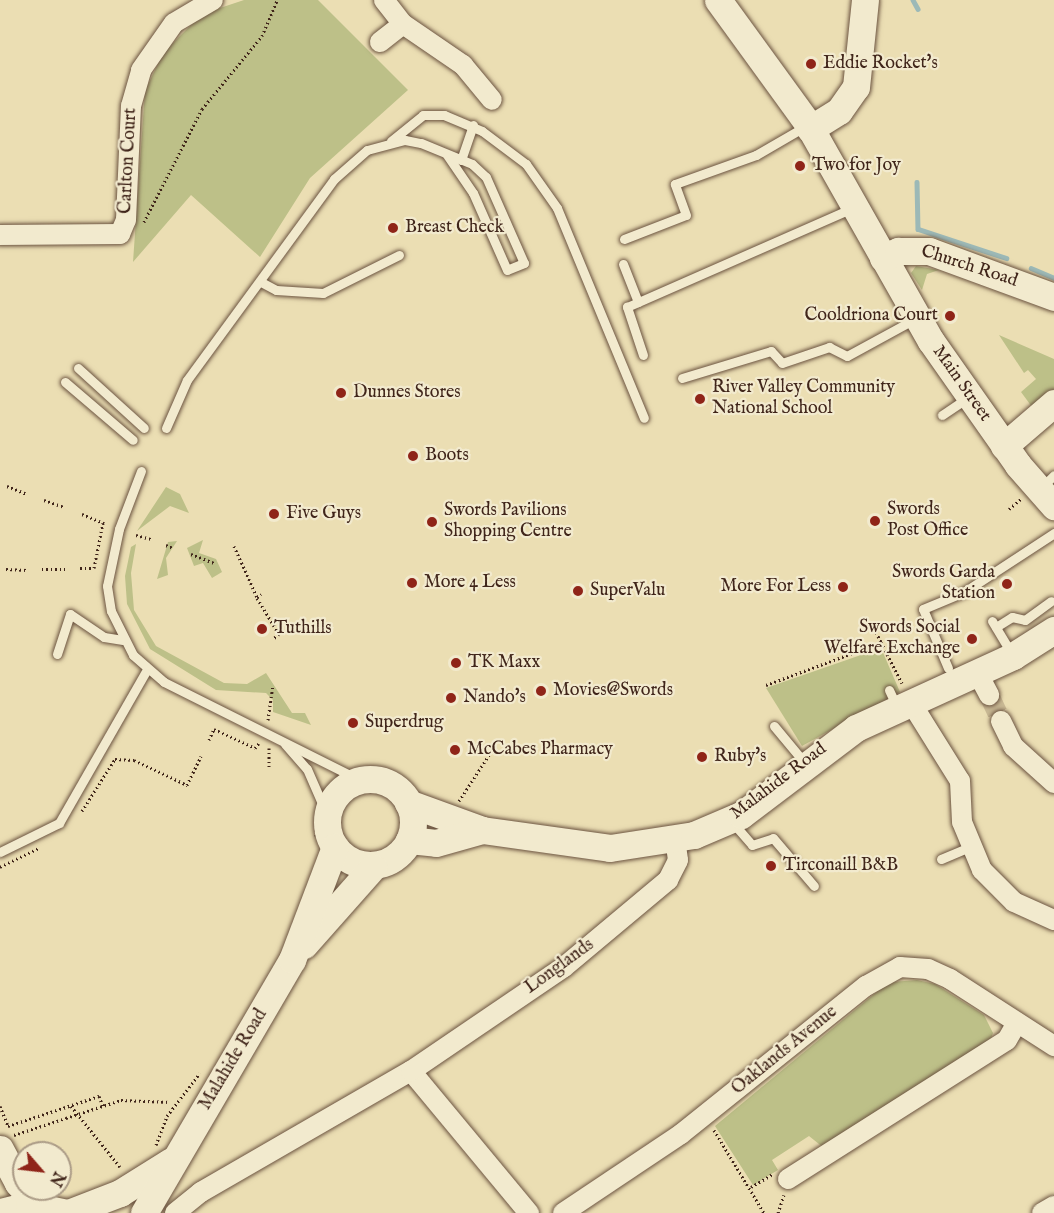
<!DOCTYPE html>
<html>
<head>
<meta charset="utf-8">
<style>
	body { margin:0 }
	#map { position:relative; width:1054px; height:1213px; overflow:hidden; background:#ebdeb3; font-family:"IM FELL English",serif }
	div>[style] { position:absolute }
	.green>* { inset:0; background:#bdc088 }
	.stream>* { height:4.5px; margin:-2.25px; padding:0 2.25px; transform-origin:2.25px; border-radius:2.25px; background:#9cb9b7 }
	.street-tunnel>* { height:20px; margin-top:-10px; transform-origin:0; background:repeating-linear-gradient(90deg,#c9b994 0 20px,transparent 0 30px) }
	.path>* { height:3px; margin-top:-1.5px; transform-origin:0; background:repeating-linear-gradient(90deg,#40251a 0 1.5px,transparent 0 4.5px) }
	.roads { filter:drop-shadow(0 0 2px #6b5340) drop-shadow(0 0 2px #6b5340) }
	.lane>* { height:9px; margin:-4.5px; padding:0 4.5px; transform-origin:4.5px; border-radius:4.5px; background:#f2eace }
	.street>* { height:20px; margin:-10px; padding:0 10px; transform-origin:10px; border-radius:10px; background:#f2eace }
	.secondary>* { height:27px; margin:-13.5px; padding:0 13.5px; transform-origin:13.5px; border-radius:13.5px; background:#f2eace }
	.secondary>.ring { margin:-13.5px; padding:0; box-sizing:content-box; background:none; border:27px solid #f2eace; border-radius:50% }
	.path-bridge>* { height:3px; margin-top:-1.5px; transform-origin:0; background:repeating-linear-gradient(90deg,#40251a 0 1.5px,transparent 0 4.5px) }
	.dots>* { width:16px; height:16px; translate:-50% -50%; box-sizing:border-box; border:3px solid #f2eace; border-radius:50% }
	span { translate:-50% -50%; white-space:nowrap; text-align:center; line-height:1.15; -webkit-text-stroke:4.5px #f2eace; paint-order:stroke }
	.poi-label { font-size:18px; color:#40251a }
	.left { translate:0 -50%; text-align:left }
	.right { translate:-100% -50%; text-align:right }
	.street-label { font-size:18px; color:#40251a }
	.north { position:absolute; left:12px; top:1141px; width:60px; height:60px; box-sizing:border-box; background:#f2eace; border:2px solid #ab9b86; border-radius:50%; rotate:118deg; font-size:16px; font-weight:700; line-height:24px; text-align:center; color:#40251a }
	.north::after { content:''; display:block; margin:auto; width:21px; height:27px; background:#8f2418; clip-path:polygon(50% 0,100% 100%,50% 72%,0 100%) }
</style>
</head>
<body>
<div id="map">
	<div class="green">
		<div style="clip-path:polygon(244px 0,318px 0,408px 90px,310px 178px,260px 257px,191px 195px,133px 262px,145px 91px,163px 53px,202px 14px)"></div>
		<div style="clip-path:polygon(916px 266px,939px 270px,927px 274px,922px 290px,911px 273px)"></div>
		<div style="clip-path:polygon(999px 335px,1054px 359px,1054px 389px,1035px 411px,1021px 392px,1036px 379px,1028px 370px,1024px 373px)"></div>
		<div style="clip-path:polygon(166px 487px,180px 494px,189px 513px,170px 506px,137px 531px)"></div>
		<div style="clip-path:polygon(203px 540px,199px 553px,216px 559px,222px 572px,212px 578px,203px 563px,194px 566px,187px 548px)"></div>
		<div style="clip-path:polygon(177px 541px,166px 558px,168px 575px,157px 579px,168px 542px)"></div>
		<div style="clip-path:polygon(136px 544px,131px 573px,134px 610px,156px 646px,224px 683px,247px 684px,266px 673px,292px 713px,305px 713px,311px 725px,273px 712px,273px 700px,266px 693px,216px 690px,150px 649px,127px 604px,125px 576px,131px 547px)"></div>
		<div style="clip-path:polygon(881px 648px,900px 692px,802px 746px,766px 688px)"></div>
		<div style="clip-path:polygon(917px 980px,935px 984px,984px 1015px,993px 1033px,990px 1041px,824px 1148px,809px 1136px,772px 1160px,778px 1170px,753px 1185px,715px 1126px,879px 990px,892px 982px)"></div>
	</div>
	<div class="stream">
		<div style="left:913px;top:0;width:10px;rotate:61deg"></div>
		<div style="left:917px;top:182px;width:47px;rotate:88.8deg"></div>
		<div style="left:918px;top:229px;width:93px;rotate:18.2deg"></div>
		<div style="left:1031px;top:268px;width:25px;rotate:23deg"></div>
	</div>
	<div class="street-tunnel">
		<div style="left:989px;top:695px;width:29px;rotate:65deg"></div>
	</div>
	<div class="path">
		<div style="left:144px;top:222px;width:127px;rotate:-62.8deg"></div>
		<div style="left:202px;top:109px;width:94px;rotate:-50.6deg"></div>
		<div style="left:262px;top:36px;width:39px;rotate:-67deg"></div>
		<div style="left:7px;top:486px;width:22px;rotate:22deg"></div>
		<div style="left:44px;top:500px;width:21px;rotate:19deg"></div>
		<div style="left:1009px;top:509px;width:16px;rotate:-40deg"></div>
		<div style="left:82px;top:514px;width:26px;rotate:23deg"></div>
		<div style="left:136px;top:535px;width:16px;rotate:15deg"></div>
		<div style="left:166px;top:545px;width:8px;rotate:23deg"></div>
		<div style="left:234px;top:546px;width:56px;rotate:65.7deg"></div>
		<div style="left:257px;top:597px;width:5px;rotate:-37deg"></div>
		<div style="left:191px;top:554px;width:26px;rotate:21deg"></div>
		<div style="left:80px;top:568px;width:14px"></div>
		<div style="left:94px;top:568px;width:46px;rotate:-78.7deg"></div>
		<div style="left:6px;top:569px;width:21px;rotate:3deg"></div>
		<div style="left:42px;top:569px;width:23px"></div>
		<div style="left:257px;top:598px;width:42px;rotate:58.6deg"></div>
		<div style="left:279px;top:634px;width:6px;rotate:141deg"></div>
		<div style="left:872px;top:624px;width:20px;rotate:63deg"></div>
		<div style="left:881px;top:642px;width:9px;rotate:122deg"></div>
		<div style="left:881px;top:642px;width:46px;rotate:62.9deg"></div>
		<div style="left:766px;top:685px;width:116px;rotate:-20.2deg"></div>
		<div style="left:268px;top:720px;width:35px;rotate:-82deg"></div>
		<div style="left:209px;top:740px;width:12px;rotate:-66deg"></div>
		<div style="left:214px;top:729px;width:45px;rotate:24.9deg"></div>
		<div style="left:255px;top:748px;width:6px;rotate:-51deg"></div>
		<div style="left:269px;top:767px;width:19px;rotate:-90deg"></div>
		<div style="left:459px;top:801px;width:55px;rotate:-56.9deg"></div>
		<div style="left:82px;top:811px;width:62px;rotate:-57.6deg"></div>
		<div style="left:115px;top:759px;width:19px;rotate:3deg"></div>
		<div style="left:134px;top:760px;width:59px;rotate:25.3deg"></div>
		<div style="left:187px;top:785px;width:32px;rotate:-64deg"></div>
		<div style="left:316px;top:821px;width:15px;rotate:90deg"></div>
		<div style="left:0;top:867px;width:43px;rotate:-26deg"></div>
		<div style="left:0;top:1106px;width:22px;rotate:68deg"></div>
		<div style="left:8px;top:1126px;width:96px;rotate:-18.2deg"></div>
		<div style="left:99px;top:1096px;width:11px;rotate:68deg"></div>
		<div style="left:71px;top:1106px;width:78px;rotate:51.2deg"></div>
		<div style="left:714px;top:1130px;width:97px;rotate:58.9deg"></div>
		<div style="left:14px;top:1135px;width:55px;rotate:-18.1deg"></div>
		<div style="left:156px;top:1145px;width:31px;rotate:-69deg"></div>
		<div style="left:167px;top:1116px;width:54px;rotate:-52.5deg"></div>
		<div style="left:751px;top:1187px;width:26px;rotate:-31deg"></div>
		<div style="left:778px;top:1213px;width:19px;rotate:-72deg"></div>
	</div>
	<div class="roads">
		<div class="lane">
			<div style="left:391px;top:141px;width:41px;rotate:-39.1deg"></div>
			<div style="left:423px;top:115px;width:21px"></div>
			<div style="left:444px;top:115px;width:41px;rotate:22.8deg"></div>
			<div style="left:482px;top:131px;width:55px;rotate:36.9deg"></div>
			<div style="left:526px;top:164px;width:54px;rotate:54.8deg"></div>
			<div style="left:557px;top:208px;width:227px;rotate:67.5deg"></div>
			<div style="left:461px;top:160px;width:37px;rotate:-71deg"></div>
			<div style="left:624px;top:239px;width:66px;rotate:-21.2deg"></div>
			<div style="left:686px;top:215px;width:33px;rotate:-110deg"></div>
			<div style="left:675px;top:184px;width:86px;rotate:-19.7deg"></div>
			<div style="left:756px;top:155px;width:58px;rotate:-30.1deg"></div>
			<div style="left:623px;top:264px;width:41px;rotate:68.5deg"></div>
			<div style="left:261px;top:282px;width:17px;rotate:28deg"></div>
			<div style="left:276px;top:290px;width:47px;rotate:3.7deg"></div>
			<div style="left:323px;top:293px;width:85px;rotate:-26.6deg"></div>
			<div style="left:643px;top:355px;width:51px;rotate:-108.4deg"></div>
			<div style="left:627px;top:307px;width:246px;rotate:-23.7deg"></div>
			<div style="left:78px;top:368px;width:89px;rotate:42.3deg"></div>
			<div style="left:682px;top:378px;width:93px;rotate:-16.9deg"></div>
			<div style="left:771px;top:351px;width:16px;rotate:47deg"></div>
			<div style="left:782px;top:363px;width:50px;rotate:-18.8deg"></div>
			<div style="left:829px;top:347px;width:20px;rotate:27deg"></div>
			<div style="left:847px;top:356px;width:77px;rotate:-28.6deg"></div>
			<div style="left:65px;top:382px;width:89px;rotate:40.5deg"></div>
			<div style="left:942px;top:415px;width:30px;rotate:-34deg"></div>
			<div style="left:166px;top:428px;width:52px;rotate:-66.4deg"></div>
			<div style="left:187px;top:380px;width:249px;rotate:-53.8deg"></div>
			<div style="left:334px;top:179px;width:44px;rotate:-41.3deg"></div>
			<div style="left:367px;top:150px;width:39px;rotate:-15deg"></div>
			<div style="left:405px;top:140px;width:16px;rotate:11deg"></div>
			<div style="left:421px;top:143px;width:55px;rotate:22.4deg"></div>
			<div style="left:472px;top:164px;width:19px;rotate:43deg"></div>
			<div style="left:486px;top:177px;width:94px;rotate:66.2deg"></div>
			<div style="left:524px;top:263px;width:18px;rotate:158deg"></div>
			<div style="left:507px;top:270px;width:84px;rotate:-113.8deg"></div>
			<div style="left:473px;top:193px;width:46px;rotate:-124.4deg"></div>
			<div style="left:141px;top:471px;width:62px;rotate:110.8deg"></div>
			<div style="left:119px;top:529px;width:58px;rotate:101.9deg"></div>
			<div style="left:107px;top:586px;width:25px;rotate:81deg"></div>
			<div style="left:111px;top:611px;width:49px;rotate:63.4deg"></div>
			<div style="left:133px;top:655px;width:41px;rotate:41.1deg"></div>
			<div style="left:164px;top:682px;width:219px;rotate:26.6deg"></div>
			<div style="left:1041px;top:488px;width:18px;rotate:-45deg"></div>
			<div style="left:992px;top:621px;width:39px;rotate:59deg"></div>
			<div style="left:996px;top:627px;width:19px;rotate:-32deg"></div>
			<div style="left:1012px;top:617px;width:13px;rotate:13deg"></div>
			<div style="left:1025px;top:620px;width:32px;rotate:-36deg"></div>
			<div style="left:57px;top:654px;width:42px;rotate:-72deg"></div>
			<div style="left:70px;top:614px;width:41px;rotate:34.1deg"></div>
			<div style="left:104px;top:637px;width:19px;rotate:9deg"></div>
			<div style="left:948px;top:668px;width:64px;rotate:-113deg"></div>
			<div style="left:923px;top:609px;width:44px;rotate:-22.5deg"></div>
			<div style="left:964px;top:592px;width:108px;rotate:-33.2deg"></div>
			<div style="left:889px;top:690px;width:19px;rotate:65deg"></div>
			<div style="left:774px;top:726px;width:47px;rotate:50.2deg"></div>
			<div style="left:285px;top:744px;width:33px;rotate:49deg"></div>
			<div style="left:307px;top:769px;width:52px;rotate:66.4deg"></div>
			<div style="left:733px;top:823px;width:29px;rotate:49deg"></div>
			<div style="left:752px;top:845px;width:22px;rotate:-18deg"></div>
			<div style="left:773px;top:838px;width:63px;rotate:49.5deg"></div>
			<div style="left:0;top:852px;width:66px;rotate:-26.2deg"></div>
			<div style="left:59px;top:823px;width:175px;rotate:-60.2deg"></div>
			<div style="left:941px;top:859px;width:30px;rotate:-23deg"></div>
		</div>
		<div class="street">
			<div style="left:384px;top:0;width:31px;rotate:52deg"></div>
			<div style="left:403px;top:24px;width:73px;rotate:34.3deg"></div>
			<div style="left:463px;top:65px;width:45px;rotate:50.4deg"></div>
			<div style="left:380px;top:42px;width:29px;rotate:-38deg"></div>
			<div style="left:0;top:235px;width:120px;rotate:-0.5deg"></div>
			<div style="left:120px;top:234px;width:15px;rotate:-67deg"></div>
			<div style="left:126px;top:220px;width:114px;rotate:-87.5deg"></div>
			<div style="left:131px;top:106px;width:37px;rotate:-74deg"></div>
			<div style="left:141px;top:70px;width:57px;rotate:-54.9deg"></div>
			<div style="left:174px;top:23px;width:45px;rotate:-30.5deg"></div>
			<div style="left:978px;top:674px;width:24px;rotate:62deg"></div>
			<div style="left:910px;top:701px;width:94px;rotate:58deg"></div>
			<div style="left:960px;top:781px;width:41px;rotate:87.2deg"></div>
			<div style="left:962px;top:822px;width:52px;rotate:67.4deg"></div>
			<div style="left:982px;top:870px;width:45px;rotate:45deg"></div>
			<div style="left:1014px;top:902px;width:44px;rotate:24.2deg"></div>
			<div style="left:1001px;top:721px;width:28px;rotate:64deg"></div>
			<div style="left:1013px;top:746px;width:55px;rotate:42.1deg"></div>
			<div style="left:411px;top:1071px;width:185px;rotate:50.3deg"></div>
			<div style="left:788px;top:1179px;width:259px;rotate:-32.4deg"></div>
			<div style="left:1007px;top:1040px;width:20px;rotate:-60deg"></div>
			<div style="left:175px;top:1213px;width:33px;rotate:-39deg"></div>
			<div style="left:201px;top:1192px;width:242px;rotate:-30deg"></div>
			<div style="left:411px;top:1071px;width:185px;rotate:-34.2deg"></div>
			<div style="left:564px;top:967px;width:136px;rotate:-39.9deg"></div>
			<div style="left:668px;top:880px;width:22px;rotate:-63deg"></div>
			<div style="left:678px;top:860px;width:21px;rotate:-98deg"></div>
			<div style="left:563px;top:1213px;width:142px;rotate:-33.8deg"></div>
			<div style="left:681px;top:1134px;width:237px;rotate:-38.7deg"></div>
			<div style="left:866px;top:986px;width:39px;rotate:-29deg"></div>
			<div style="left:900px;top:967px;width:28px;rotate:4deg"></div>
			<div style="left:928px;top:969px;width:24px;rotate:24deg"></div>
			<div style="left:950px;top:979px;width:124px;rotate:32.8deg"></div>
			<div style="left:1042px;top:1213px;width:14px;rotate:-30deg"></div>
		</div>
		<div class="secondary">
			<div style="left:718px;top:0;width:153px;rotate:54deg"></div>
			<div style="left:808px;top:124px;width:249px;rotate:60.5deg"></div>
			<div style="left:931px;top:341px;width:151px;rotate:54.9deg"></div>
			<div style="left:1018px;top:465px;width:55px;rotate:48.7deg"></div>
			<div style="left:810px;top:129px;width:34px;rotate:-32deg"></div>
			<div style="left:839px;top:111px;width:29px;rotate:-55deg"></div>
			<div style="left:856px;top:87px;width:87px;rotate:-84.1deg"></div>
			<div style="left:883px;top:258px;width:17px;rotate:-25deg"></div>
			<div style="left:898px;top:251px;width:31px"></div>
			<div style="left:929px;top:251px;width:133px;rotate:20.2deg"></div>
			<div style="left:1004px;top:446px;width:66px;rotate:-40.7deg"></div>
			<div class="ring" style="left:327px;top:779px;width:59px;height:59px"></div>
			<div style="left:408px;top:803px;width:79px;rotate:20deg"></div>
			<div style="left:482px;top:830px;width:129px;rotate:8deg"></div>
			<div style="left:610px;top:848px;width:85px;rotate:-8.8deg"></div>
			<div style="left:694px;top:835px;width:51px;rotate:-23.1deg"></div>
			<div style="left:741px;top:815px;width:144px;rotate:-37.1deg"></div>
			<div style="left:856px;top:728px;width:173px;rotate:-24.6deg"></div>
			<div style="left:1013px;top:656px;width:49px;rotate:-32.4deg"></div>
			<div style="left:409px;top:840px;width:27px;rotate:6deg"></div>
			<div style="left:436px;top:843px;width:48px;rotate:-15.8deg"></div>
			<div style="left:304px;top:945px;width:104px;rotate:-48.5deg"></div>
			<div style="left:0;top:1149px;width:38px;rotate:62deg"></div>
			<div style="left:18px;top:1183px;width:31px;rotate:48deg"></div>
			<div style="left:0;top:1212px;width:30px;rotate:-14deg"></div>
			<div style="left:29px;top:1205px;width:40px;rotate:12deg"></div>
			<div style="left:68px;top:1213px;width:56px;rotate:-21deg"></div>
			<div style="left:120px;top:1193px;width:60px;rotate:-32.1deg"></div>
			<div style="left:144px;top:1213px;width:293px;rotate:-59.7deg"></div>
			<div style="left:292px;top:960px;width:121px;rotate:-69.2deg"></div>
		</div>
	</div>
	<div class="path-bridge">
		<div style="left:66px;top:1118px;width:58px;rotate:-18.1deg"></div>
		<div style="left:121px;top:1100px;width:49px;rotate:2.3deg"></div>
	</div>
	<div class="dots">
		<div style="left:811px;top:64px;background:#8f2418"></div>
		<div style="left:800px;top:166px;background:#8f2418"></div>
		<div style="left:393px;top:228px;background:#8f2418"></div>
		<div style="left:950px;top:316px;background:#8f2418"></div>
		<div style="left:341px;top:393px;background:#8f2418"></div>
		<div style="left:700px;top:399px;background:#8f2418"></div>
		<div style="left:413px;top:456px;background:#8f2418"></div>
		<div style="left:274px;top:514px;background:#8f2418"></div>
		<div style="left:875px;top:521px;background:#8f2418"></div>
		<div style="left:432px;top:522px;background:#8f2418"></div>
		<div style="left:412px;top:583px;background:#8f2418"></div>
		<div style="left:1007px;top:584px;background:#8f2418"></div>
		<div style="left:843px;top:587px;background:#8f2418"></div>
		<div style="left:578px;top:591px;background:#8f2418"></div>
		<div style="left:262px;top:629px;background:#8f2418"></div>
		<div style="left:972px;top:639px;background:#8f2418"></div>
		<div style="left:456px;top:663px;background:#8f2418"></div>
		<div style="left:541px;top:691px;background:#8f2418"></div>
		<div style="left:451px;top:698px;background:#8f2418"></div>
		<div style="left:353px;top:723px;background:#8f2418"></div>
		<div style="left:455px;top:750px;background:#8f2418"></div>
		<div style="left:702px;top:757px;background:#8f2418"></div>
		<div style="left:771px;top:866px;background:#8f2418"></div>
	</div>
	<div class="poi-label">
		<span class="left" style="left:823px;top:64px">Eddie Rocket's</span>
		<span class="left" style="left:812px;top:166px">Two for Joy</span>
		<span class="left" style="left:405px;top:228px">Breast Check</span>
		<span class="right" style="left:938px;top:316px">Cooldriona Court</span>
		<span class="left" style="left:712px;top:399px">River Valley Community<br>National School</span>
		<span class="left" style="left:353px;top:393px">Dunnes Stores</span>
		<span class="left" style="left:425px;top:456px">Boots</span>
		<span class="left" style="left:887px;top:521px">Swords<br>Post Office</span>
		<span class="left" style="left:444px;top:522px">Swords Pavilions<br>Shopping Centre</span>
		<span class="left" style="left:286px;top:514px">Five Guys</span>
		<span class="right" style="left:995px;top:584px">Swords Garda<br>Station</span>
		<span class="left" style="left:424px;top:583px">More 4 Less</span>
		<span class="right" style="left:831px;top:587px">More For Less</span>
		<span class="left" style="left:590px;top:591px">SuperValu</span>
		<span class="left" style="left:274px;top:629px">Tuthills</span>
		<span class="right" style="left:960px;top:639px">Swords Social<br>Welfare Exchange</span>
		<span class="left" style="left:468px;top:663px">TK Maxx</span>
		<span class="left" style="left:553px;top:691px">Movies@Swords</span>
		<span class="left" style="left:463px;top:698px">Nando's</span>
		<span class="left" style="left:365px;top:723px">Superdrug</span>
		<span class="left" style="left:467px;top:750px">McCabes Pharmacy</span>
		<span class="left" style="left:714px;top:757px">Ruby's</span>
		<span class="left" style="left:783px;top:866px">Tirconaill B&amp;B</span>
	</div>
	<div class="street-label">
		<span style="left:129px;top:161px;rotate:-87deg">Carlton Court</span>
		<span style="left:969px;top:267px;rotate:18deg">Church Road</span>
		<span style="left:961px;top:384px;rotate:55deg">Main Street</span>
		<span style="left:779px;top:782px;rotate:-37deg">Malahide Road</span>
		<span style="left:560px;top:967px;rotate:-36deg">Longlands</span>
		<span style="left:785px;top:1051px;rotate:-39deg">Oaklands Avenue</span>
		<span style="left:234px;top:1060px;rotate:-59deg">Malahide Road</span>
	</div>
	<div class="north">N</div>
</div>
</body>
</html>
